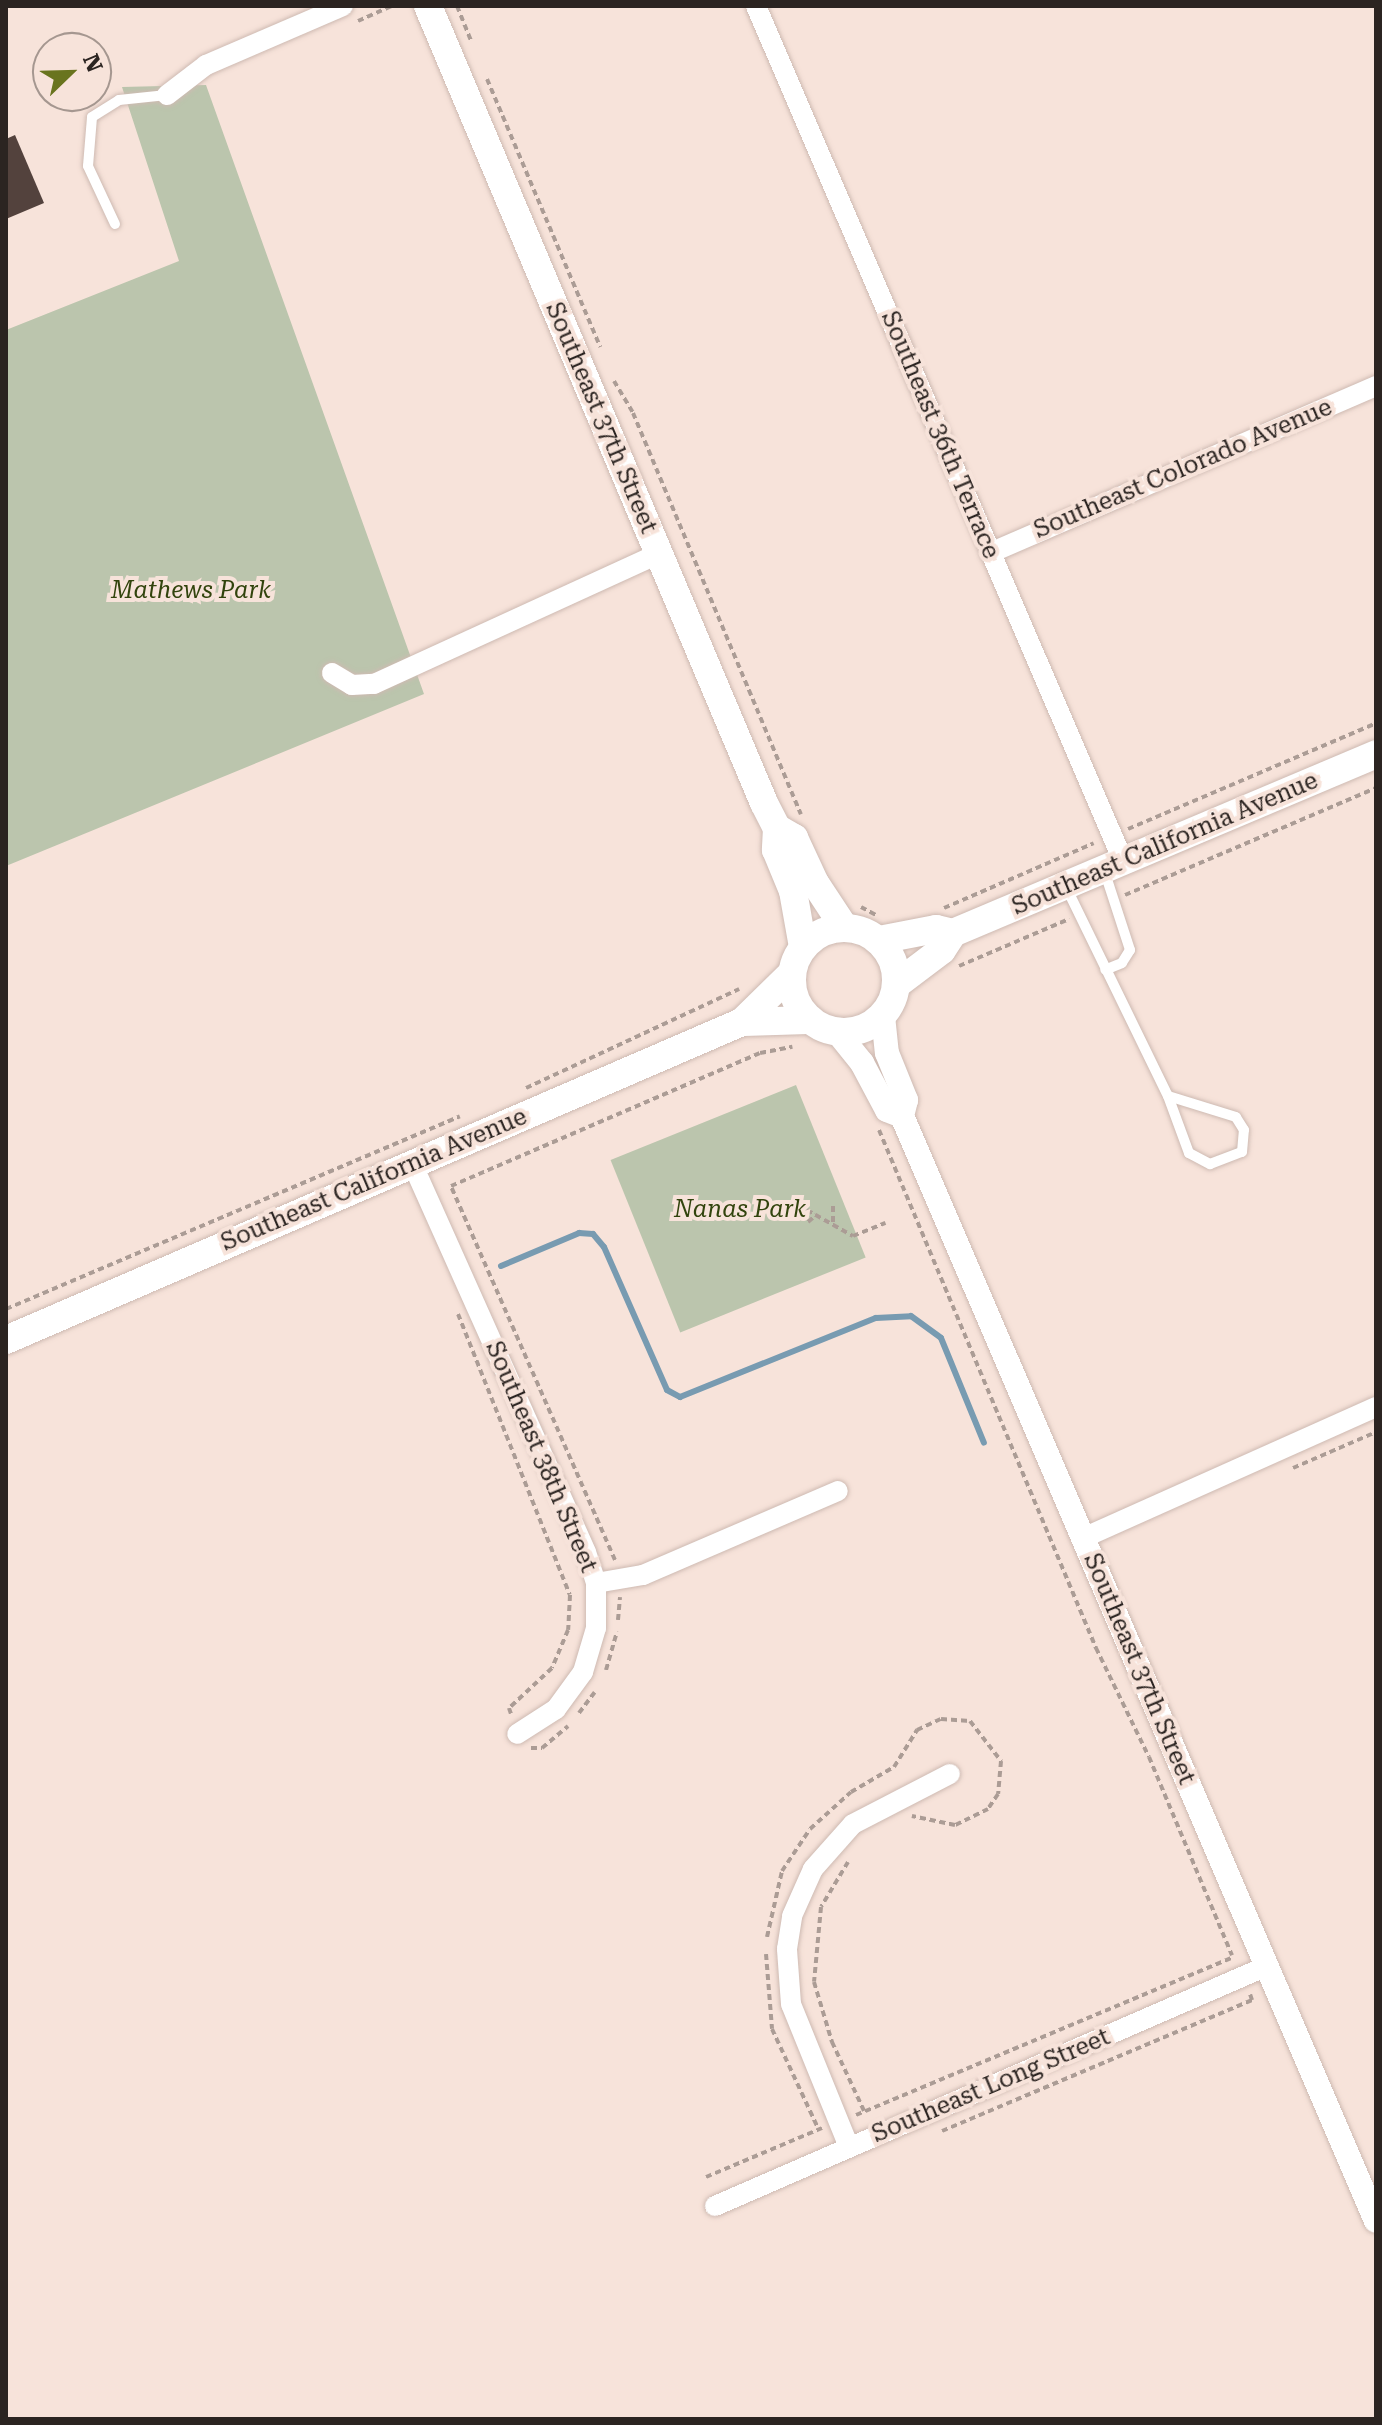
<!DOCTYPE html>
<html>
<head>
<meta charset="utf-8">
<style>
	body { margin:0 }
	#map { position:relative; width:1382px; height:2425px; overflow:hidden; background:#f7e3da; font-family:"Roboto Serif",serif }
	div>[style] { position:absolute }
	.green>* { inset:0; background:#bbc5ad; transform-origin:0 0 }
	.stream>* { height:6px; margin:-3px; padding:0 3px; transform-origin:3px; border-radius:3px; background:#789bb1 }
	.building>* { inset:0; background:#53423d }
	.path>* { height:4px; margin-top:-2px; transform-origin:0; background:repeating-linear-gradient(90deg,#ab9c95 0 6px,transparent 0 10px) }
	.roads { filter:drop-shadow(0 0 2px #cebab2) drop-shadow(0 0 2px #cebab2) }
	.service>* { height:10px; margin:-5px; padding:0 5px; transform-origin:5px; border-radius:5px; background:#fff }
	.minor>* { height:20px; margin:-10px; padding:0 10px; transform-origin:10px; border-radius:10px; background:#fff }
	.tertiary>* { height:24px; margin:-12px; padding:0 12px; transform-origin:12px; border-radius:12px; background:#fff }
	.secondary>* { height:28px; margin:-14px; padding:0 14px; transform-origin:14px; border-radius:14px; background:#fff }
	.secondary>.ring { margin:-14px; padding:0; box-sizing:content-box; background:none; border:28px solid #fff; border-radius:50% }
	span { translate:-50% -50%; white-space:nowrap; text-align:center; line-height:1.15; -webkit-text-stroke:8px #f7e3da; paint-order:stroke }
	.street-label { font-size:24px; color:#2b2421 }
	.park-label { font-size:24px; color:#32440d; font-style:italic }
	.frame { position:absolute; inset:0; border:8px solid #2b2421; pointer-events:none }
	.north { position:absolute; left:32px; top:32px; width:80px; height:80px; box-sizing:border-box; background:#f7e3da; border:2px solid #a59790; border-radius:50%; rotate:67deg; font-size:22px; font-weight:700; line-height:32px; text-align:center; color:#2b2421 }
	.north::after { content:''; display:block; margin:auto; width:28px; height:36px; background:#69741e; clip-path:polygon(50% 0,100% 100%,50% 72%,0 100%) }
</style>
</head>
<body>
<div id="map">
	<div class="green">
		<i style="clip-path:polygon(206px 85px,424px 694px,6px 866px,6px 330px,179px 261px,122px 87px)"></i>
		<i style="left:796px;top:1085px;width:186px;height:200px;rotate:68deg"></i>
	</div>
	<div class="stream">
		<i style="left:501px;top:1266px;width:85px;rotate:-22.9deg"></i>
		<i style="left:579px;top:1233px;width:14px;rotate:4deg"></i>
		<i style="left:593px;top:1234px;width:17px;rotate:50deg"></i>
		<i style="left:604px;top:1247px;width:156px;rotate:66.2deg"></i>
		<i style="left:667px;top:1390px;width:15px;rotate:28deg"></i>
		<i style="left:680px;top:1397px;width:211px;rotate:-22deg"></i>
		<i style="left:876px;top:1318px;width:35px;rotate:-3deg"></i>
		<i style="left:911px;top:1316px;width:37px;rotate:36deg"></i>
		<i style="left:941px;top:1338px;width:113px;rotate:67.7deg"></i>
	</div>
	<div class="building">
		<i style="clip-path:polygon(15px 135px,44px 203px,6px 219px,6px 139px)"></i>
	</div>
	<div class="path">
		<i style="left:457px;top:6px;width:38px;rotate:68deg"></i>
		<i style="left:358px;top:21px;width:37px;rotate:-24deg"></i>
		<i style="left:487px;top:79px;width:291px;rotate:67.1deg"></i>
		<i style="left:614px;top:381px;width:37px;rotate:59deg"></i>
		<i style="left:633px;top:413px;width:435px;rotate:67.3deg"></i>
		<i style="left:1128px;top:829px;width:270px;rotate:-23.1deg"></i>
		<i style="left:1125px;top:895px;width:273px;rotate:-23.1deg"></i>
		<i style="left:861px;top:907px;width:19px;rotate:28deg"></i>
		<i style="left:944px;top:908px;width:163px;rotate:-23.4deg"></i>
		<i style="left:959px;top:966px;width:120px;rotate:-23.1deg"></i>
		<i style="left:526px;top:1088px;width:235px;rotate:-24.9deg"></i>
		<i style="left:879px;top:1130px;width:562px;rotate:67.27deg"></i>
		<i style="left:1096px;top:1648px;width:121px;rotate:64.1deg"></i>
		<i style="left:1149px;top:1757px;width:215px;rotate:67.3deg"></i>
		<i style="left:833px;top:1206px;width:18px;rotate:90deg"></i>
		<i style="left:770px;top:1209px;width:28px;rotate:-8deg"></i>
		<i style="left:798px;top:1205px;width:63px;rotate:29.4deg"></i>
		<i style="left:853px;top:1236px;width:35px;rotate:-22deg"></i>
		<i style="left:808px;top:1222px;width:11px;rotate:-41deg"></i>
		<i style="left:6px;top:1309px;width:493px;rotate:-23deg"></i>
		<i style="left:458px;top:1314px;width:302px;rotate:68.3deg"></i>
		<i style="left:570px;top:1595px;width:35px;rotate:93deg"></i>
		<i style="left:568px;top:1630px;width:41px;rotate:112.8deg"></i>
		<i style="left:552px;top:1668px;width:59px;rotate:137.1deg"></i>
		<i style="left:509px;top:1708px;width:6px;rotate:72deg"></i>
		<i style="left:1293px;top:1468px;width:90px;rotate:-23.4deg"></i>
		<i style="left:615px;top:1560px;width:408px;rotate:-113.7deg"></i>
		<i style="left:451px;top:1186px;width:336px;rotate:-23.3deg"></i>
		<i style="left:760px;top:1053px;width:33px;rotate:-11deg"></i>
		<i style="left:618px;top:1620px;width:23px;rotate:-85deg"></i>
		<i style="left:606px;top:1670px;width:40px;rotate:-74deg"></i>
		<i style="left:579px;top:1713px;width:26px;rotate:-53deg"></i>
		<i style="left:531px;top:1748px;width:11px"></i>
		<i style="left:542px;top:1748px;width:34px;rotate:-40deg"></i>
		<i style="left:848px;top:1862px;width:52px;rotate:121deg"></i>
		<i style="left:821px;top:1907px;width:75px;rotate:95.3deg"></i>
		<i style="left:814px;top:1982px;width:63px;rotate:73.3deg"></i>
		<i style="left:832px;top:2042px;width:76px;rotate:65.1deg"></i>
		<i style="left:767px;top:1937px;width:68px;rotate:-77.2deg"></i>
		<i style="left:782px;top:1871px;width:50px;rotate:-56.3deg"></i>
		<i style="left:810px;top:1829px;width:55px;rotate:-42.1deg"></i>
		<i style="left:851px;top:1792px;width:50px;rotate:-30.2deg"></i>
		<i style="left:894px;top:1767px;width:44px;rotate:-58.1deg"></i>
		<i style="left:917px;top:1730px;width:26px;rotate:-25deg"></i>
		<i style="left:941px;top:1719px;width:29px;rotate:4deg"></i>
		<i style="left:970px;top:1721px;width:51px;rotate:52.2deg"></i>
		<i style="left:1001px;top:1761px;width:33px;rotate:95deg"></i>
		<i style="left:998px;top:1794px;width:18px;rotate:124deg"></i>
		<i style="left:988px;top:1809px;width:37px;rotate:154deg"></i>
		<i style="left:955px;top:1825px;width:44px;rotate:-168.2deg"></i>
		<i style="left:766px;top:1954px;width:75px;rotate:85.4deg"></i>
		<i style="left:772px;top:2029px;width:107px;rotate:65.1deg"></i>
		<i style="left:856px;top:2115px;width:409px;rotate:-22.7deg"></i>
		<i style="left:942px;top:2131px;width:337px;rotate:-22.9deg"></i>
		<i style="left:1252px;top:2000px;width:6px;rotate:-108deg"></i>
		<i style="left:706px;top:2177px;width:126px;rotate:-22.9deg"></i>
	</div>
	<div class="roads">
		<div class="service">
			<i style="left:115px;top:224px;width:64px;rotate:-115deg"></i>
			<i style="left:88px;top:166px;width:49px;rotate:-85.3deg"></i>
			<i style="left:92px;top:117px;width:32px;rotate:-32deg"></i>
			<i style="left:119px;top:100px;width:48px;rotate:-5.9deg"></i>
			<i style="left:1105px;top:873px;width:81px;rotate:72deg"></i>
			<i style="left:1130px;top:950px;width:15px;rotate:122deg"></i>
			<i style="left:1122px;top:963px;width:18px;rotate:158deg"></i>
			<i style="left:1067px;top:889px;width:230px;rotate:64deg"></i>
			<i style="left:1168px;top:1096px;width:61px;rotate:69.8deg"></i>
			<i style="left:1189px;top:1153px;width:24px;rotate:28deg"></i>
			<i style="left:1210px;top:1164px;width:34px;rotate:-21deg"></i>
			<i style="left:1242px;top:1152px;width:22px;rotate:-85deg"></i>
			<i style="left:1244px;top:1130px;width:15px;rotate:-122deg"></i>
			<i style="left:1236px;top:1117px;width:71px;rotate:-162.8deg"></i>
		</div>
		<div class="minor">
			<i style="left:756px;top:6px;width:933px;rotate:66.76deg"></i>
			<i style="left:167px;top:95px;width:49px;rotate:-37.6deg"></i>
			<i style="left:206px;top:65px;width:149px;rotate:-23.3deg"></i>
			<i style="left:990px;top:553px;width:421px;rotate:-23.4deg"></i>
			<i style="left:332px;top:673px;width:23px;rotate:31deg"></i>
			<i style="left:352px;top:685px;width:22px;rotate:-3deg"></i>
			<i style="left:374px;top:684px;width:312px;rotate:-24.6deg"></i>
			<i style="left:412px;top:1163px;width:426px;rotate:65.9deg"></i>
			<i style="left:586px;top:1552px;width:33px;rotate:72deg"></i>
			<i style="left:596px;top:1583px;width:45px;rotate:90deg"></i>
			<i style="left:596px;top:1628px;width:46px;rotate:106.5deg"></i>
			<i style="left:583px;top:1672px;width:46px;rotate:126.1deg"></i>
			<i style="left:556px;top:1709px;width:46px;rotate:147.3deg"></i>
			<i style="left:1083px;top:1538px;width:321px;rotate:-24.1deg"></i>
			<i style="left:596px;top:1583px;width:48px;rotate:-9.7deg"></i>
			<i style="left:643px;top:1575px;width:212px;rotate:-23.3deg"></i>
			<i style="left:849px;top:2147px;width:154px;rotate:-112.1deg"></i>
			<i style="left:791px;top:2004px;width:55px;rotate:-94.2deg"></i>
			<i style="left:787px;top:1949px;width:33px;rotate:-81deg"></i>
			<i style="left:792px;top:1916px;width:51px;rotate:-65.9deg"></i>
			<i style="left:813px;top:1869px;width:60px;rotate:-48.4deg"></i>
			<i style="left:853px;top:1824px;width:109px;rotate:-27.3deg"></i>
			<i style="left:715px;top:2206px;width:602px;rotate:-23.5deg"></i>
		</div>
		<div class="tertiary">
			<i style="left:883px;top:1016px;width:37px;rotate:84deg"></i>
			<i style="left:887px;top:1053px;width:51px;rotate:68deg"></i>
			<i style="left:906px;top:1100px;width:16px;rotate:104deg"></i>
			<i style="left:902px;top:1116px;width:1202px;rotate:66.78deg"></i>
			<i style="left:837px;top:1032px;width:40px;rotate:51deg"></i>
			<i style="left:862px;top:1063px;width:53px;rotate:62deg"></i>
			<i style="left:887px;top:1110px;width:16px;rotate:22deg"></i>
		</div>
		<div class="secondary">
			<i style="left:428px;top:6px;width:865px;rotate:67.14deg"></i>
			<i style="left:764px;top:803px;width:28px;rotate:63deg"></i>
			<i style="left:777px;top:828px;width:20px;rotate:30deg"></i>
			<i style="left:794px;top:838px;width:50px;rotate:65deg"></i>
			<i style="left:815px;top:883px;width:53px;rotate:56.6deg"></i>
			<i style="left:777px;top:828px;width:22px;rotate:93deg"></i>
			<i style="left:776px;top:850px;width:44px;rotate:67.5deg"></i>
			<i style="left:793px;top:891px;width:57px;rotate:79.9deg"></i>
			<i class="ring" style="left:792px;top:928px;width:76px;height:76px"></i>
			<i style="left:879px;top:940px;width:58px;rotate:-10.9deg"></i>
			<i style="left:936px;top:929px;width:17px;rotate:13deg"></i>
			<i style="left:953px;top:933px;width:459px;rotate:-22.9deg"></i>
			<i style="left:897px;top:984px;width:56px;rotate:-37.1deg"></i>
			<i style="left:942px;top:950px;width:20px;rotate:-57deg"></i>
			<i style="left:742px;top:1022px;width:70px;rotate:-44.4deg"></i>
			<i style="left:6px;top:1340px;width:802px;rotate:-23.37deg"></i>
			<i style="left:742px;top:1022px;width:68px;rotate:-1.7deg"></i>
		</div>
	</div>
	<div class="street-label">
		<span style="left:601px;top:418px;rotate:67deg">Southeast 37th Street</span>
		<span style="left:940px;top:435px;rotate:67deg">Southeast 36th Terrace</span>
		<span style="left:1183px;top:469px;rotate:-23deg">Southeast Colorado Avenue</span>
		<span style="left:1165px;top:844px;rotate:-23deg">Southeast California Avenue</span>
		<span style="left:374px;top:1180px;rotate:-23deg">Southeast California Avenue</span>
		<span style="left:541px;top:1457px;rotate:67deg">Southeast 38th Street</span>
		<span style="left:1139px;top:1669px;rotate:67deg">Southeast 37th Street</span>
		<span style="left:991px;top:2086px;rotate:-23deg">Southeast Long Street</span>
	</div>
	<div class="park-label">
		<span style="left:191px;top:591px">Mathews Park</span>
		<span style="left:740px;top:1210px">Nanas Park</span>
	</div>
	<div class="frame"></div>
	<div class="north">N</div>
</div>
</body>
</html>
